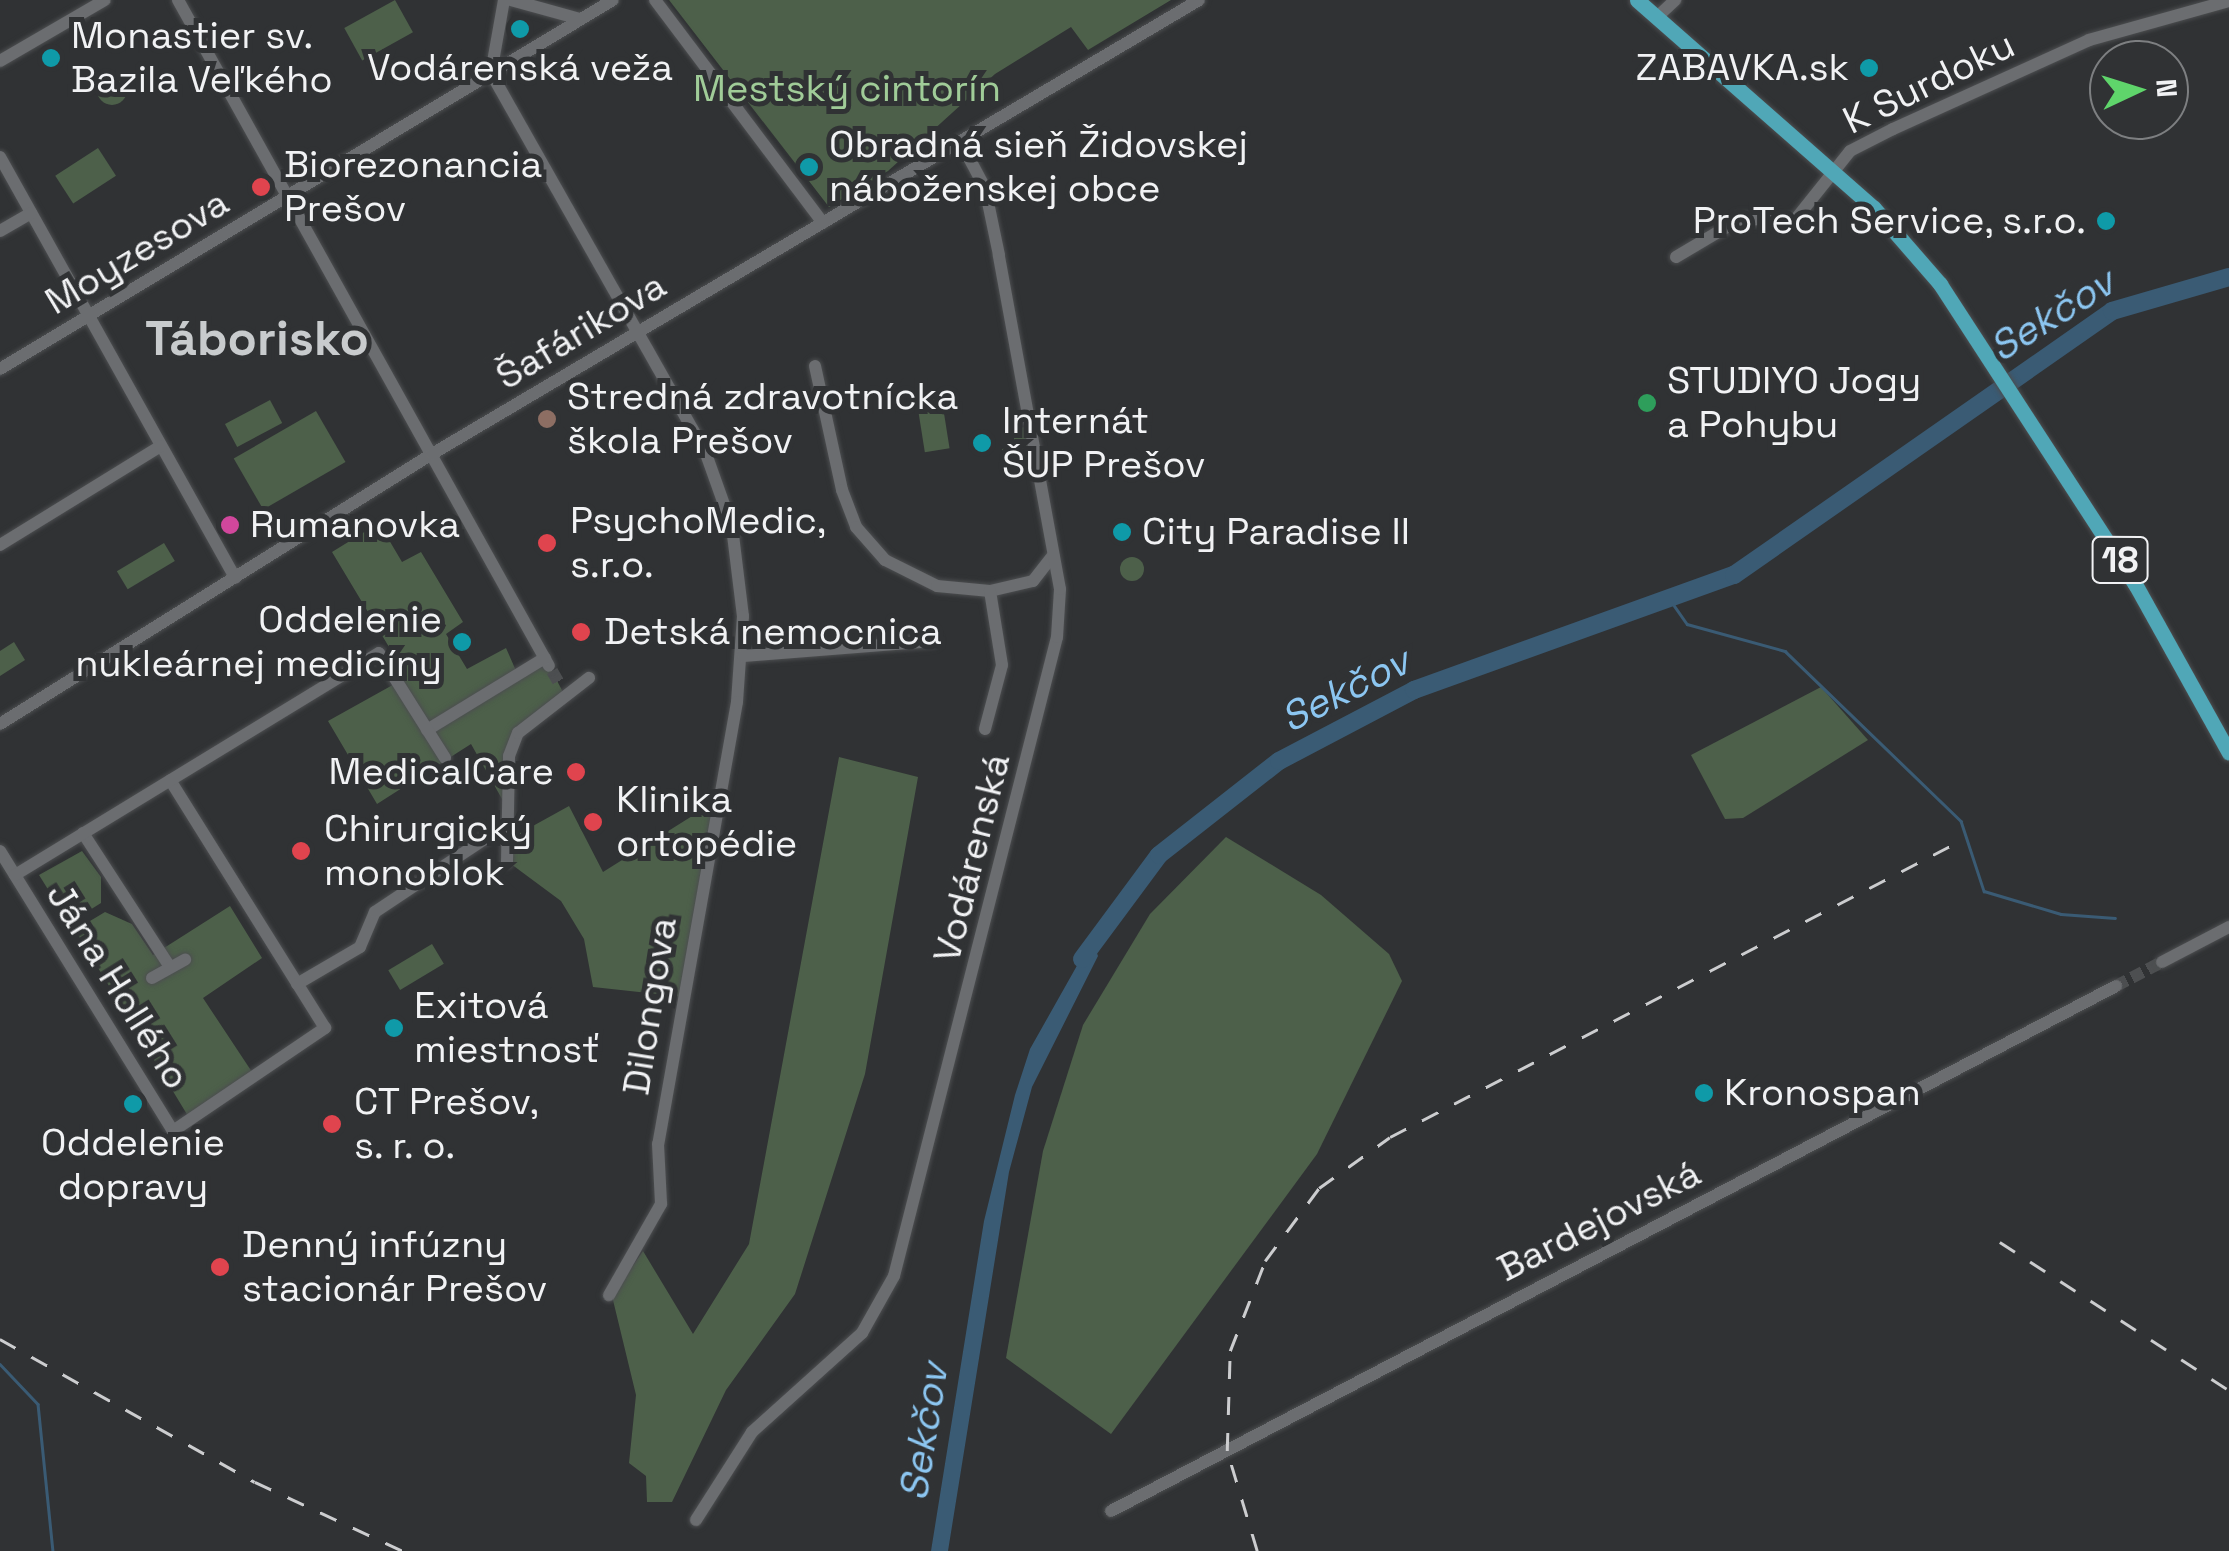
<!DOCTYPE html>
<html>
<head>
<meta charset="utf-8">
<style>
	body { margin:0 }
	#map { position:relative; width:2229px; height:1551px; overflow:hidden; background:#303234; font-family:"Space Grotesk",sans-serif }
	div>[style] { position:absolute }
	.green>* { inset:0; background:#4d604a; transform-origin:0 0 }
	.round { border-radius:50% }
	.water>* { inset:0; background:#3a5b74 }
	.stream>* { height:2.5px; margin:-1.25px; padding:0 1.25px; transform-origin:1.25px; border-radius:1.25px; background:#3a5b74 }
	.river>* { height:18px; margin:-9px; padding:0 9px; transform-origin:9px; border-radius:9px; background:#3a5b74 }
	.minor-tunnel>* { height:12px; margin-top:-6px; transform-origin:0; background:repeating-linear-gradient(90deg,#4d4f51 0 12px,transparent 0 18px) }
	.roads { filter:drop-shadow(0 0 2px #4c4e50) drop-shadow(0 0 2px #4c4e50) }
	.minor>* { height:12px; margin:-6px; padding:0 6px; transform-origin:6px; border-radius:6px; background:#6b6d70 }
	.major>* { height:15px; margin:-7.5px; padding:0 7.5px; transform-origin:7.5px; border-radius:7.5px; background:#50a7b7 }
	.rail>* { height:2.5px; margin-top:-1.25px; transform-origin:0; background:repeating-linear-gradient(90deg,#cccdcf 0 18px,transparent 0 36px) }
	.dots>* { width:28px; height:28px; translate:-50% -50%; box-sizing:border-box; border:5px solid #303234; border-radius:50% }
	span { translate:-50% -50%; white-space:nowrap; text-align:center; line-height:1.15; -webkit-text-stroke:10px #303234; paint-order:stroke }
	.shield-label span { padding:2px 8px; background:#303234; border:2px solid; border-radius:8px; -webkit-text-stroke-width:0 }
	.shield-label { font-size:35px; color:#f1f2f4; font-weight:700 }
	.poi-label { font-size:38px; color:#f1f2f4 }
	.left { translate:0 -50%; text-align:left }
	.right { translate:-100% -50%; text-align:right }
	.street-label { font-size:38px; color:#f1f2f4 }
	.park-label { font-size:38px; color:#a0cc98 }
	.water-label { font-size:40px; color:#8cc6f1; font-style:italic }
	.district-label { font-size:48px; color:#c8cbcd; font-weight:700 }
	.north { position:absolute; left:2089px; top:40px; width:100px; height:100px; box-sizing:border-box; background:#303234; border:2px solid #7d7f81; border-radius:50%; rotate:86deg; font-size:28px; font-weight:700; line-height:40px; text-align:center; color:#f1f2f4 }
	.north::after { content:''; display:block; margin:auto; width:35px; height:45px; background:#5fd56b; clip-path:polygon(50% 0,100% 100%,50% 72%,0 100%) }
</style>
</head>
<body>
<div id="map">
	<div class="green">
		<i style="left:395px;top:0;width:37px;height:58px;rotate:61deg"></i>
		<i style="clip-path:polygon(669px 0,1171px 0,1088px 50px,1071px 27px,995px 74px,888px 171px,829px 207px)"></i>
		<i class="round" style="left:97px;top:75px;width:30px;height:30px"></i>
		<i style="left:98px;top:148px;width:33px;height:51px;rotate:57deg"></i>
		<i style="left:940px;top:388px;width:61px;height:25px;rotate:81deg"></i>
		<i style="left:270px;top:400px;width:26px;height:51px;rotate:62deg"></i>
		<i style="left:316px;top:411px;width:59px;height:95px;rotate:60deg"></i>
		<i style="clip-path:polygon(1025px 427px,1028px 454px,1003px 457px,1002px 449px,1015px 447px,1013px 429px)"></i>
		<i style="clip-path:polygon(379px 523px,402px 562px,421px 552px,463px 622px,446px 634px,467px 669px,506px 648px,517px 673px,545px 658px,564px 694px,517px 732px,506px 806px,471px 744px,377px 804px,328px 721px,407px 677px,332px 552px)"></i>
		<i style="left:164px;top:543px;width:21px;height:55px;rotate:59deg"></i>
		<i class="round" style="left:1120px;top:557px;width:24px;height:24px"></i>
		<i style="clip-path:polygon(14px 642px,25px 660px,0 676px,0 651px)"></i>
		<i style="clip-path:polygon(1821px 687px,1868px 740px,1743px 818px,1725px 819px,1691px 755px)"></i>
		<i style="clip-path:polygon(839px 757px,918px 777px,865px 1074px,795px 1294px,726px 1390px,672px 1502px,647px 1502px,646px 1476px,629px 1463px,636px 1395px,612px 1296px,643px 1251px,693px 1334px,749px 1244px)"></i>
		<i style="clip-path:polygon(724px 796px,685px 997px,593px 987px,584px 939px,561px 901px,507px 861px,504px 842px,569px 806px,603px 872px)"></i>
		<i style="clip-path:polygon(1226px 837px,1321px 895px,1389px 954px,1402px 981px,1317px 1154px,1111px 1434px,1006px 1358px,1043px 1151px,1083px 1025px,1150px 914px)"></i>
		<i style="clip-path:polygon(82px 851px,101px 877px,101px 903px,69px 923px,39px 875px)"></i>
		<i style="clip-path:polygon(230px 906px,262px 958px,203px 998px,254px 1075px,188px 1116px,75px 930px,105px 912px,132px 924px,153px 955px)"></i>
		<i style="left:432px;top:944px;width:23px;height:51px;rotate:59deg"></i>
	</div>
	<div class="water">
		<i style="clip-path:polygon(1092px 939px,1098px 956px,1032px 1087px,1009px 1172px,948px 1551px,931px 1551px,984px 1221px,1015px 1095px,1030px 1049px)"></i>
	</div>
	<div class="stream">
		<i style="left:1671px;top:601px;width:28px;rotate:55deg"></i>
		<i style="left:1687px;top:624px;width:102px;rotate:15.4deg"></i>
		<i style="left:1785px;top:651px;width:245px;rotate:44deg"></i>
		<i style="left:1961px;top:821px;width:74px;rotate:71.8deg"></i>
		<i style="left:1984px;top:891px;width:80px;rotate:16.6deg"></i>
		<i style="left:2061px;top:914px;width:54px;rotate:4.2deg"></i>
		<i style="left:0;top:1364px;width:55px;rotate:46.5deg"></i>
		<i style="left:38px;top:1404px;width:148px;rotate:84.2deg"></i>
	</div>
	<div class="river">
		<i style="left:1082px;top:959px;width:129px;rotate:-53.5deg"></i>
		<i style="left:1159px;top:855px;width:152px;rotate:-38.1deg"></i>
		<i style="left:1279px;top:761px;width:153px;rotate:-27.7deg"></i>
		<i style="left:1414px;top:690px;width:340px;rotate:-19.8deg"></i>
		<i style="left:1734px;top:575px;width:461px;rotate:-34.9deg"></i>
		<i style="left:2112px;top:311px;width:122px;rotate:-16.2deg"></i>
	</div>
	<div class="minor-tunnel">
		<i style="left:552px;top:671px;width:16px;rotate:60deg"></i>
		<i style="left:2116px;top:986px;width:52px;rotate:-27.6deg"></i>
	</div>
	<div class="roads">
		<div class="minor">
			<i style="left:178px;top:0;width:762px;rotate:60.88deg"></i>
			<i style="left:504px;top:0;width:74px;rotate:100.1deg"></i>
			<i style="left:491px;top:73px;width:434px;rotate:60.5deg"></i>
			<i style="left:705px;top:451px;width:81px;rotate:70.4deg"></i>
			<i style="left:732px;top:527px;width:90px;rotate:83deg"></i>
			<i style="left:743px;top:616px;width:86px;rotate:94deg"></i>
			<i style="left:737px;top:702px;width:449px;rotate:100.1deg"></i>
			<i style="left:658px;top:1144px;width:60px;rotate:87.1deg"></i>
			<i style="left:661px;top:1204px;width:105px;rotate:119.7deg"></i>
			<i style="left:511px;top:0;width:72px;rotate:15.4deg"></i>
			<i style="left:655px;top:0;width:279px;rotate:53deg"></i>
			<i style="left:1657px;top:17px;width:25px;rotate:-43deg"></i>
			<i style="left:0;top:61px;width:121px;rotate:-30.2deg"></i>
			<i style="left:0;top:157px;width:482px;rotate:60.8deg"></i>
			<i style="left:0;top:231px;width:36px;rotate:-30deg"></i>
			<i style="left:1676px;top:257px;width:74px;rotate:-30.7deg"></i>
			<i style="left:1740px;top:219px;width:55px;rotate:1deg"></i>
			<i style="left:1795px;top:220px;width:88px;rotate:-51.4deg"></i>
			<i style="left:1850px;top:151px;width:48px;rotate:-27.1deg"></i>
			<i style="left:1893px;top:129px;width:215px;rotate:-24.4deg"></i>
			<i style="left:2089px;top:40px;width:145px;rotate:-15.6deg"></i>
			<i style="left:815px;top:366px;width:127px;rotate:77.7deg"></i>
			<i style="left:842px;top:490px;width:40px;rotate:69deg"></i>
			<i style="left:856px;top:527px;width:44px;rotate:48.7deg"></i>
			<i style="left:885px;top:560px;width:58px;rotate:26.6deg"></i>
			<i style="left:937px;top:586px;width:53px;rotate:5.4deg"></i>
			<i style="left:990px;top:591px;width:44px;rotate:-13.1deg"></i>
			<i style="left:1033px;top:581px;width:33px;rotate:-52deg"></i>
			<i style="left:0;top:369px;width:715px;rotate:-31.05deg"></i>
			<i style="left:0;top:545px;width:189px;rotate:-31.6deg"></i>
			<i style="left:743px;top:656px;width:191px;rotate:-4.5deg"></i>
			<i style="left:0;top:724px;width:509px;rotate:-32.01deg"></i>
			<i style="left:432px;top:454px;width:891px;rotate:-30.62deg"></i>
			<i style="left:985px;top:729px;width:66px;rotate:-75.1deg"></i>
			<i style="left:1002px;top:665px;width:75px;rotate:-99.2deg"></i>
			<i style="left:427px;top:730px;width:138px;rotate:-31.4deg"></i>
			<i style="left:83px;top:833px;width:160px;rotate:57deg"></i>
			<i style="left:0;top:851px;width:329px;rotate:58.3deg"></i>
			<i style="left:173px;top:1131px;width:184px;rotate:-34.1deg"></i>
			<i style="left:325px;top:1028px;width:292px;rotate:-122deg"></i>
			<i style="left:507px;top:862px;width:106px;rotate:-88.9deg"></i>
			<i style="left:509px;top:756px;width:25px;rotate:-69deg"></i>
			<i style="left:518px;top:733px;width:90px;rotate:-37.8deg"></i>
			<i style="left:15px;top:875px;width:426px;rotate:-31.4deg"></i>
			<i style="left:379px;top:653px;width:124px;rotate:57.8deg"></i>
			<i style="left:2162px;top:962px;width:76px;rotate:-27.6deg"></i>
			<i style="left:152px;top:978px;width:38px;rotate:-29deg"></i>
			<i style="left:297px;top:984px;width:73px;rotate:-30.4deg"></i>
			<i style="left:360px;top:947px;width:38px;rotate:-67deg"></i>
			<i style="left:375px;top:912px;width:155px;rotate:-33.7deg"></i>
			<i style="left:1111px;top:1511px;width:1134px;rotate:-27.58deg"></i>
			<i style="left:696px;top:1520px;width:104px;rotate:-57.5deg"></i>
			<i style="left:752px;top:1432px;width:148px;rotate:-42deg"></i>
			<i style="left:862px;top:1333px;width:65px;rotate:-60.7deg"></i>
			<i style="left:894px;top:1276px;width:659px;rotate:-75.69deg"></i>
			<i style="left:1057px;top:637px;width:48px;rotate:-86.4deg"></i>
			<i style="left:1060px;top:589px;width:340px;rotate:-100.4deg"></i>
			<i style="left:999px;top:255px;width:68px;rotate:-101.8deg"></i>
			<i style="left:985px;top:188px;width:53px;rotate:-118deg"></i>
		</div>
		<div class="major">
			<i style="left:1637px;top:0;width:315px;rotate:41.3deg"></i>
			<i style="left:1874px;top:208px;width:101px;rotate:49deg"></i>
			<i style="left:1940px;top:284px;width:358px;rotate:57deg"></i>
			<i style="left:2135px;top:584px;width:193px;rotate:60.9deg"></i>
		</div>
	</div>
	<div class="rail">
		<i style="left:2000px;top:1242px;width:273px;rotate:32.9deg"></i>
		<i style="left:0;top:1339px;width:292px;rotate:29.3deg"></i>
		<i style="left:255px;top:1482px;width:163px;rotate:25deg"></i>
		<i style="left:1257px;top:1551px;width:104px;rotate:-106.7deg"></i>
		<i style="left:1227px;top:1451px;width:100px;rotate:-88.3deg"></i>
		<i style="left:1230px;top:1351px;width:97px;rotate:-68.7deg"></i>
		<i style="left:1265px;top:1261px;width:91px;rotate:-53.5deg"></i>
		<i style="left:1319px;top:1188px;width:87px;rotate:-35.7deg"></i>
		<i style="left:1390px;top:1137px;width:636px;rotate:-27.45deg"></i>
	</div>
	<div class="dots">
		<i style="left:520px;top:29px;background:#0f9aa8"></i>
		<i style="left:51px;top:58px;background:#0f9aa8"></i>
		<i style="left:1869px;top:68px;background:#0f9aa8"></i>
		<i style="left:809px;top:167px;background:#0f9aa8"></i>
		<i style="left:261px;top:187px;background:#e0444e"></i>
		<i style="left:2106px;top:221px;background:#0f9aa8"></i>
		<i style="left:1647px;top:403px;background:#2e9e5b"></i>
		<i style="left:547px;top:419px;background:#8d6e63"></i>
		<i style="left:982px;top:443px;background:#0f9aa8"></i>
		<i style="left:230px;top:525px;background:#d1479c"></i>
		<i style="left:1122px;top:532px;background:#0f9aa8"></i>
		<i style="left:547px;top:543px;background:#e0444e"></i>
		<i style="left:581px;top:632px;background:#e0444e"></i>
		<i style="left:462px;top:642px;background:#0f9aa8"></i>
		<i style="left:576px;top:772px;background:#e0444e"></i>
		<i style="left:593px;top:822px;background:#e0444e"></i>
		<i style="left:301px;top:851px;background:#e0444e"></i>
		<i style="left:394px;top:1028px;background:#0f9aa8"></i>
		<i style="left:1704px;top:1093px;background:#0f9aa8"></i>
		<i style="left:133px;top:1104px;background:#0f9aa8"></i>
		<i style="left:332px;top:1124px;background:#e0444e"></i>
		<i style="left:220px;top:1267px;background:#e0444e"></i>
	</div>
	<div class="shield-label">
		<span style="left:2120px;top:560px">18</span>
	</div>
	<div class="poi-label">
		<span class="left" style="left:71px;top:58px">Monastier sv.<br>Bazila Veľkého</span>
		<span style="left:520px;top:68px">Vodárenská veža</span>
		<span class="right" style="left:1849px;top:68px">ZABAVKA.sk</span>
		<span class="left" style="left:829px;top:167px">Obradná sieň Židovskej<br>náboženskej obce</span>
		<span class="left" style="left:284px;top:187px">Biorezonancia<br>Prešov</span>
		<span class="right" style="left:2086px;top:221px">ProTech Service, s.r.o.</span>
		<span class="left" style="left:1667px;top:403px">STUDIYO Jogy<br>a Pohybu</span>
		<span class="left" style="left:567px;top:419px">Stredná zdravotnícka<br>škola Prešov</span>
		<span class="left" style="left:1002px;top:443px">Internát<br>ŠUP Prešov</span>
		<span class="left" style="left:570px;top:543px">PsychoMedic,<br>s.r.o.</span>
		<span class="left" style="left:250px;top:525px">Rumanovka</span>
		<span class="left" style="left:1142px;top:532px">City Paradise II</span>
		<span class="right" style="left:442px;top:642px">Oddelenie<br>nukleárnej medicíny</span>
		<span class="left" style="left:604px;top:632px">Detská nemocnica</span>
		<span class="right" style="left:554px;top:772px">MedicalCare</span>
		<span class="left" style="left:616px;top:822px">Klinika<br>ortopédie</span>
		<span class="left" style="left:324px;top:851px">Chirurgický<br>monoblok</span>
		<span class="left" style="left:414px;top:1028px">Exitová<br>miestnosť</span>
		<span class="left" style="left:1724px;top:1093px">Kronospan</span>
		<span class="left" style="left:354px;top:1124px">CT Prešov,<br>s. r. o.</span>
		<span style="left:133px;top:1165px">Oddelenie<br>dopravy</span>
		<span class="left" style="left:242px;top:1267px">Denný infúzny<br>stacionár Prešov</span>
	</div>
	<div class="street-label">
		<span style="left:1929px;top:83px;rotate:-26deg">K Surdoku</span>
		<span style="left:137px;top:252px;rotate:-31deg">Moyzesova</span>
		<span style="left:581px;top:331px;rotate:-31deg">Šafárikova</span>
		<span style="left:972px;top:858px;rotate:-76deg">Vodárenská</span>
		<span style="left:118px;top:986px;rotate:58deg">Jána Hollého</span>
		<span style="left:650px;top:1006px;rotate:-81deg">Dilongova</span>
		<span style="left:1599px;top:1221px;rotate:-27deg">Bardejovská</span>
	</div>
	<div class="park-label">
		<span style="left:847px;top:89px">Mestský cintorín</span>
	</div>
	<div class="water-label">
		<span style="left:2052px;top:315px;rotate:-32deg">Sekčov</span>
		<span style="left:1345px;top:690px;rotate:-27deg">Sekčov</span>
		<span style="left:924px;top:1432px;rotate:-81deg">Sekčov</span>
	</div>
	<div class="district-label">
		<span style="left:257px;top:339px">Táborisko</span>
	</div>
	<div class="north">N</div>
</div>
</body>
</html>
